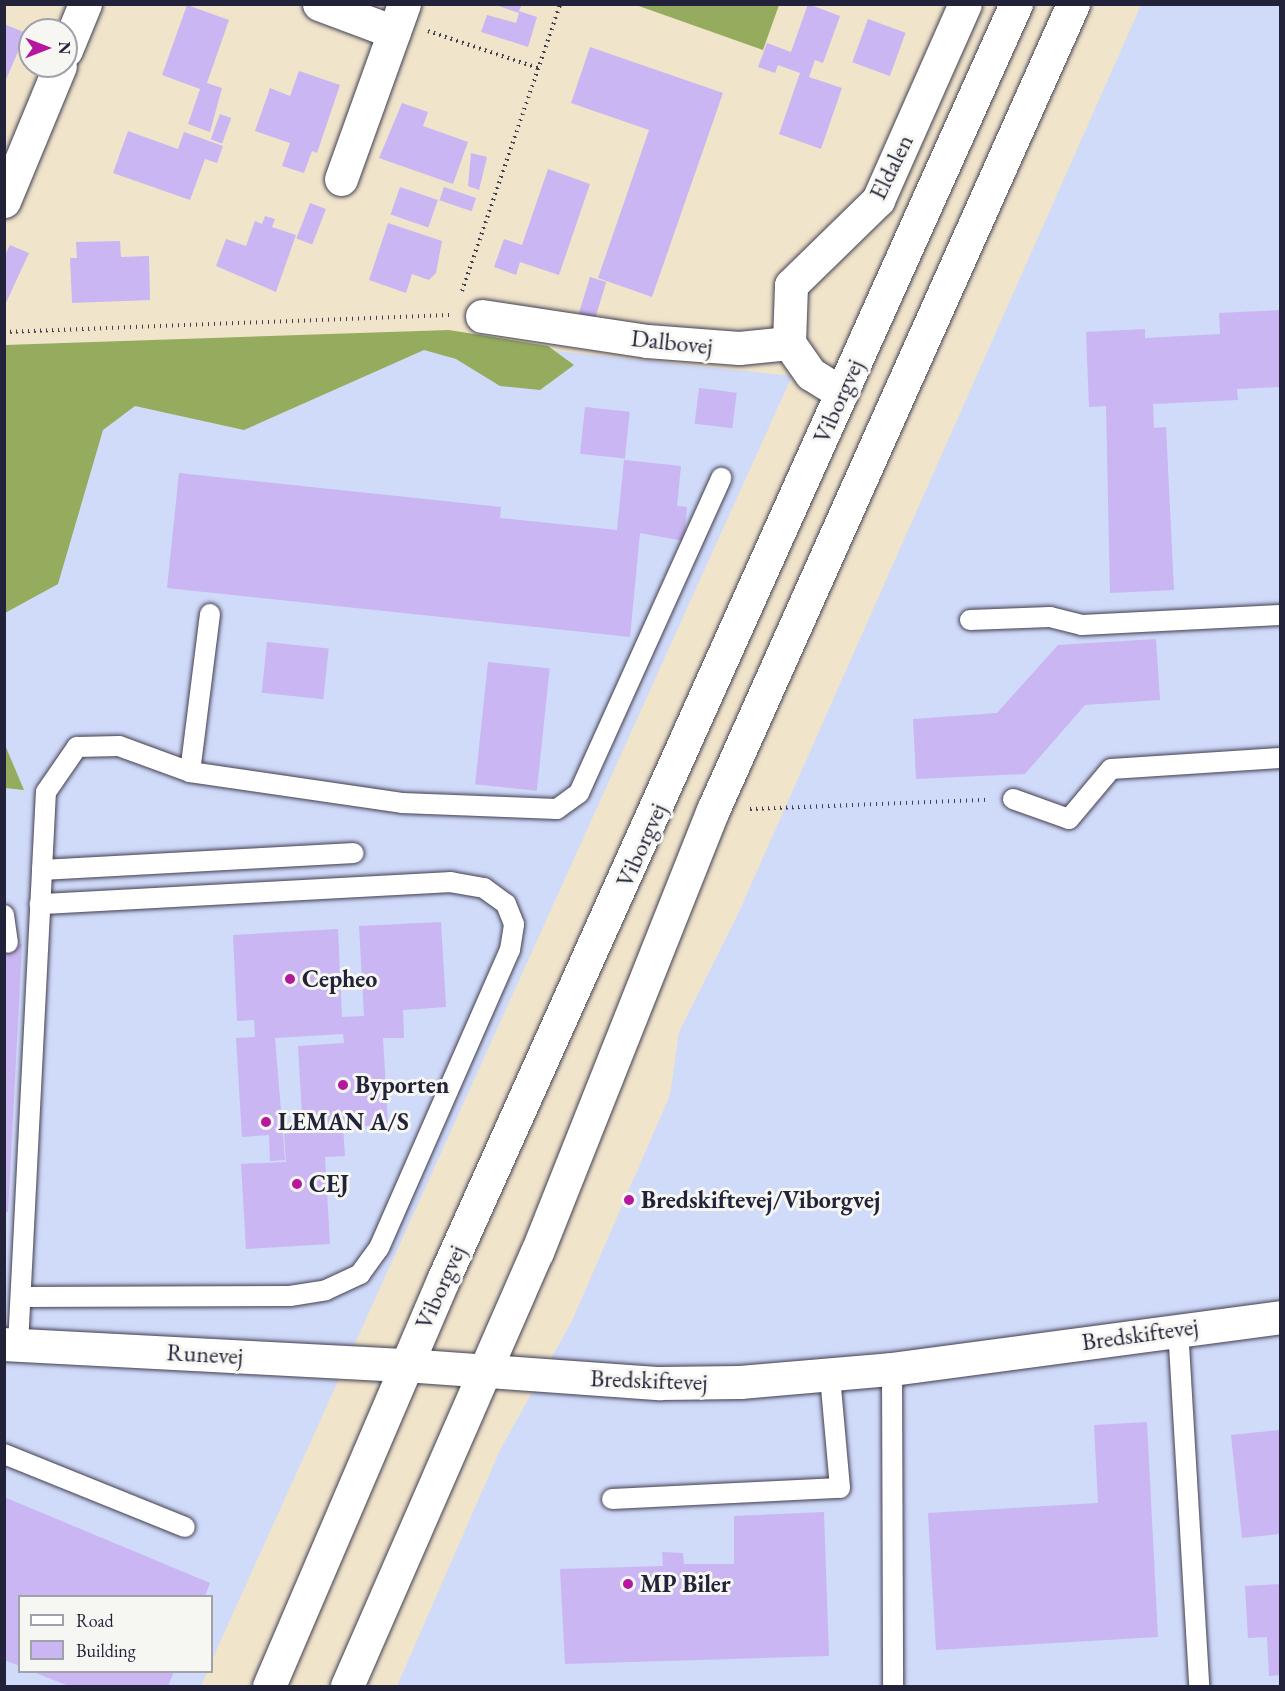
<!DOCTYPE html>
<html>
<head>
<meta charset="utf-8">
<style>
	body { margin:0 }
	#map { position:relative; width:1285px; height:1691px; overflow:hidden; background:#f0e4cb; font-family:"EB Garamond",serif }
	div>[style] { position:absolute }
	.built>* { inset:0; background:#d0daf9 }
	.forest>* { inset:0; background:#95ac5e }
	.building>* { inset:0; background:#cab6f2; transform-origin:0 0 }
	.path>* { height:4px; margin-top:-2px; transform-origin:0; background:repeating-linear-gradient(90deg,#413f51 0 1.5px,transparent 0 6px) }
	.roads { filter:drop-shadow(0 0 2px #413f51) drop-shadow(0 0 2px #413f51) }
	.lane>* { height:20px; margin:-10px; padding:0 10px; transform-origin:10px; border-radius:10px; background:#fff }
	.street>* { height:33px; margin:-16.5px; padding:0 16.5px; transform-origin:16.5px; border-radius:16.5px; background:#fff }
	.secondary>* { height:33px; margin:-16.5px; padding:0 16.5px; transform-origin:16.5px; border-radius:16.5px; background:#fff }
	.primary>* { height:33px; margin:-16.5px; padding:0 16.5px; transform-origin:16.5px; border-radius:16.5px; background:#fff }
	.dots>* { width:16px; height:16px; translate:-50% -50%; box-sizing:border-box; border:3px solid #f6f6f2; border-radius:50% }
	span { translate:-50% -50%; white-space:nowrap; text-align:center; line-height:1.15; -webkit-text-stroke:6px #f6f6f2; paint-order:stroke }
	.street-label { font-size:24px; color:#22223b }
	.poi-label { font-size:24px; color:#22223b; font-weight:700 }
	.left { translate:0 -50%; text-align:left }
	.frame { position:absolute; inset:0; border:6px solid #22223b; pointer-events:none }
	.legend { position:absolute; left:18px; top:1595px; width:195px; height:78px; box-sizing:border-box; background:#f6f6f2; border:2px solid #a1a1a9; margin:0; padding:8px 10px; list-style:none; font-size:18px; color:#22223b }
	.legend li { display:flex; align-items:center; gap:12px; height:30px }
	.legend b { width:30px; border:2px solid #a1a1a9 }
	.north { position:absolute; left:18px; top:18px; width:60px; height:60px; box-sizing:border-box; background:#f6f6f2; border:2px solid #a1a1a9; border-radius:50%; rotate:90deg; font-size:16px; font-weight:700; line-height:24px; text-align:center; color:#22223b }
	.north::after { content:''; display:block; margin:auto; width:21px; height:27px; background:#b5179e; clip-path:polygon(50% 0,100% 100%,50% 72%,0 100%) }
</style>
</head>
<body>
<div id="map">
	<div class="built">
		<i style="clip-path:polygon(1141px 5px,1280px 5px,1280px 1686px,397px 1686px,501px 1448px,572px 1321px,670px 1095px,679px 1032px,738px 914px)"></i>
		<i style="clip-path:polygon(460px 341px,792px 376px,212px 1660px,212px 1596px,20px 1596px,20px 1672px,207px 1672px,201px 1686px,5px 1686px,4px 362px)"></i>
	</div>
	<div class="forest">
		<i style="clip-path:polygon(636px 5px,779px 5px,763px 50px)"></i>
		<i style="clip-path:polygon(449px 330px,548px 346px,574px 365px,540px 390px,500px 386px,456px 359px,424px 350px,244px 430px,135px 406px,103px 430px,58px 584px,5px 613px,5px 345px)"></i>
		<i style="clip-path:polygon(4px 745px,5px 745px,24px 790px,5px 788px)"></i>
	</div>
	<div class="building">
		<i style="clip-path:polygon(493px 4px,522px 4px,519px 11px,537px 17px,528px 47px,481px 32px,487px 15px,516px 23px,519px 13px)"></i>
		<i style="clip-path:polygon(808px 4px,840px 16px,823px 63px,815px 60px,809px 77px,842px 88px,821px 149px,779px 134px,800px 73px,778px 65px,775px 73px,758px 67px,767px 43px,791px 52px)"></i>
		<i style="clip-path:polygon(187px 5px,229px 20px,207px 83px,222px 88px,210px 132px,188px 124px,200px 89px,162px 75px)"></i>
		<i style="left:868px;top:19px;width:40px;height:46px;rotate:20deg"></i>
		<i style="clip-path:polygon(4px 24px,26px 33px,4px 84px)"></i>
		<i style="clip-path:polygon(590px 47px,723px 93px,652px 297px,598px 278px,649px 130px,571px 103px)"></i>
		<i style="clip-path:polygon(299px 71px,340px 85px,317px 153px,312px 151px,304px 173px,282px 166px,290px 143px,255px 131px,270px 88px,290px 96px)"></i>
		<i style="clip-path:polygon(402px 103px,428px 112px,423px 126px,468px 142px,453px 184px,379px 158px)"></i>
		<i style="left:220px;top:114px;width:12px;height:27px;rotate:20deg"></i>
		<i style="clip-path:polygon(128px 131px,178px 149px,184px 132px,223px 146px,217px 163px,205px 159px,190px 200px,113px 173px)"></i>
		<i style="clip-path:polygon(471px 153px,487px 157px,479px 190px,468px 186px)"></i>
		<i style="clip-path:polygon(548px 169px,590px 184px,559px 275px,520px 262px,516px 275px,494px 267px,504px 239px,522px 245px)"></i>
		<i style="left:400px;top:187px;width:40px;height:29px;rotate:19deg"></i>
		<i style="left:444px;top:187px;width:34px;height:14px;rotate:19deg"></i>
		<i style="left:310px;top:203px;width:17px;height:38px;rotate:21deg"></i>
		<i style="clip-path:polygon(265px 216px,275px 219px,272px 227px,296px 235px,276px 292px,216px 266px,226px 239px,246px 246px,255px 221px,262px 224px)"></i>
		<i style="clip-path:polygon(388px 223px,442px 241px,436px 273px,429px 280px,412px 274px,406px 293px,369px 280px)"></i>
		<i style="clip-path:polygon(120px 241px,121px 257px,149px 256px,150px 300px,72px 303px,70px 258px,77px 258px,76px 242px)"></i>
		<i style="clip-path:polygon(10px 245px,29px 253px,4px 307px,4px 257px)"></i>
		<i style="left:590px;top:277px;width:17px;height:38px;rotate:17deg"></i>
		<i style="clip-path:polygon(1280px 310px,1280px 387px,1237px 389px,1238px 400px,1153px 404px,1154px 428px,1166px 427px,1174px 590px,1110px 593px,1106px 406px,1089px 407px,1086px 332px,1145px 329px,1145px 338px,1220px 334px,1219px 313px)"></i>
		<i style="left:699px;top:388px;width:38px;height:36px;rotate:7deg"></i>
		<i style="left:585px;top:407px;width:45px;height:47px;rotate:6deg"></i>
		<i style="clip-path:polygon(624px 460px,681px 466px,677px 506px,687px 507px,684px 541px,640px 533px,630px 637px,167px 588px,179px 473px,501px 507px,500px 518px,617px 530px)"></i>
		<i style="clip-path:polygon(1156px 639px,1160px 700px,1085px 705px,1025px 774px,916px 779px,913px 719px,997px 713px,1058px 645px)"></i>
		<i style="left:267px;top:642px;width:62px;height:51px;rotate:6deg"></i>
		<i style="left:488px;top:662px;width:62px;height:123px;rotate:6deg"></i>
		<i style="clip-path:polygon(441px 922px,446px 1007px,403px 1010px,404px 1038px,383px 1038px,388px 1125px,343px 1127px,345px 1156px,325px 1157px,330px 1244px,246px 1249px,241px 1164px,286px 1162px,284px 1134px,303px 1132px,298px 1046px,344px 1043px,343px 1034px,275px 1038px,285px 1160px,270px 1161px,269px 1135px,242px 1137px,236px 1038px,255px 1037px,254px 1020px,237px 1021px,233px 935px,338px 929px,342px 1017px,364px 1016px,359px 926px)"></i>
		<i style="clip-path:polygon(4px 944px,22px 944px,8px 1212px,4px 1212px)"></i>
		<i style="clip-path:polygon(1147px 1422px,1158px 1637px,936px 1650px,928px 1513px,1098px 1503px,1094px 1425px)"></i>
		<i style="clip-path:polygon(1280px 1430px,1280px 1534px,1242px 1538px,1231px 1435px)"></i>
		<i style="clip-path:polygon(4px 1497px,210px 1583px,205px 1596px,20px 1596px,20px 1666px,4px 1660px)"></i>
		<i style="clip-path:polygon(824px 1512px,829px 1656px,565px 1664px,560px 1569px,663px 1566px,662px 1552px,683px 1553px,684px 1564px,734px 1564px,734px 1516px)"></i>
		<i style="clip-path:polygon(1280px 1584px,1280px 1675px,1269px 1676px,1267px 1637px,1248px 1638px,1245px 1586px)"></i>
		<i style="clip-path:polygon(33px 1672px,174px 1672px,168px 1686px,69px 1686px)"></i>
	</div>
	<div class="path">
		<i style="left:428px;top:31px;width:116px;rotate:18.6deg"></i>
		<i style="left:462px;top:291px;width:303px;rotate:-71.1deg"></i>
		<i style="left:4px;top:332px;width:446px;rotate:-2.2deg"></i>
		<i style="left:750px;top:809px;width:238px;rotate:-2.2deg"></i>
	</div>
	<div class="roads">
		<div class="lane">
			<i style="left:210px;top:614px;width:159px;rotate:97.2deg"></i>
			<i style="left:190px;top:772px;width:214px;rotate:8.3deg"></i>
			<i style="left:402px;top:803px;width:155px;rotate:2.2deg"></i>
			<i style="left:557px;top:809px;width:27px;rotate:-36deg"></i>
			<i style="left:579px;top:793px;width:346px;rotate:-65.7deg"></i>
			<i style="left:970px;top:620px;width:80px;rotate:-2.1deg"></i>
			<i style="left:1050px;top:617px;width:33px;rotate:14deg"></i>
			<i style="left:1082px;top:625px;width:198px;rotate:-2.9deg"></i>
			<i style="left:1013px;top:799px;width:59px;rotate:19.7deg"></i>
			<i style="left:1069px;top:819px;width:65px;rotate:-50deg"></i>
			<i style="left:1111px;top:769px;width:169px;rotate:-3.7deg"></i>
			<i style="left:42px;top:870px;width:78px;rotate:-87.1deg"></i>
			<i style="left:46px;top:792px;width:55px;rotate:-55.4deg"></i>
			<i style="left:77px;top:747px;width:42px;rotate:-1.4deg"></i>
			<i style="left:119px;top:746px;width:76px;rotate:20.1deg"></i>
			<i style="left:4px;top:915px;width:28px;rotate:82deg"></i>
			<i style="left:21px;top:1297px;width:269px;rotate:-0.2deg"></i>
			<i style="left:290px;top:1296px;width:36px;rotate:-9deg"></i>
			<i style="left:326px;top:1290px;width:38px;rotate:-25deg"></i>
			<i style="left:360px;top:1274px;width:32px;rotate:-54deg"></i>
			<i style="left:379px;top:1248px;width:326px;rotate:-66.3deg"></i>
			<i style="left:510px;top:950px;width:26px;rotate:-81deg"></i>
			<i style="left:514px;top:924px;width:22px;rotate:-112deg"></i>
			<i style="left:506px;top:904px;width:27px;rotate:-144deg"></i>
			<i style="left:484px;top:888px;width:34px;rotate:-170deg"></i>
			<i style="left:451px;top:882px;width:412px;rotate:176.9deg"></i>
			<i style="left:1178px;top:1328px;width:359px;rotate:86.6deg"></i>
			<i style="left:18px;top:1345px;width:476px;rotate:-87.1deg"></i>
			<i style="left:42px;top:870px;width:312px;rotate:-3.1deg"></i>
			<i style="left:892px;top:1369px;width:317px;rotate:89.8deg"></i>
			<i style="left:4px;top:1454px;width:195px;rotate:22deg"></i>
			<i style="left:612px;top:1499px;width:228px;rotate:-2.8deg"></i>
			<i style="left:840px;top:1488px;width:113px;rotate:-95.1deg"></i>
		</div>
		<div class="street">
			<i style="left:319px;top:4px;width:80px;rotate:20.5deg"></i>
			<i style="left:66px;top:50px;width:50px;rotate:-67.6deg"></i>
			<i style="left:341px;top:179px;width:186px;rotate:-70.2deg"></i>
			<i style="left:4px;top:201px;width:146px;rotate:-67.5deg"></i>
			<i style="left:482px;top:316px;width:167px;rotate:8.6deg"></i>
			<i style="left:647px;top:341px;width:92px;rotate:4.4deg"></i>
			<i style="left:739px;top:348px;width:50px;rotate:-5.7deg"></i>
			<i style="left:789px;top:343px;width:58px;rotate:-88deg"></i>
			<i style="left:791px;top:285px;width:122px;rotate:-44.3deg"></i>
			<i style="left:878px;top:200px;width:214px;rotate:-66.1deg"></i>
			<i style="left:789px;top:343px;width:38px;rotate:55deg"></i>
			<i style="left:811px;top:374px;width:36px;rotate:32deg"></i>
			<i style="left:4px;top:1344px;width:402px;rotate:3deg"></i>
		</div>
		<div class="secondary">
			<i style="left:405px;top:1365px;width:255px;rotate:4.1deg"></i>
			<i style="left:659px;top:1383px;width:81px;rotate:-0.7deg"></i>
			<i style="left:740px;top:1382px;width:153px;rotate:-4.9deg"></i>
			<i style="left:892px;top:1369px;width:391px;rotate:-7.6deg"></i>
		</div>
		<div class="primary">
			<i style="left:269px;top:1686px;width:442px;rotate:-66.8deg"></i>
			<i style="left:443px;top:1280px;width:1399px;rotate:-65.82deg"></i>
			<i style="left:347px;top:1686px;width:474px;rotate:-66.4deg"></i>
			<i style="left:537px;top:1252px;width:476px;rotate:-68.3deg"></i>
			<i style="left:713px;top:810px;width:883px;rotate:-65.93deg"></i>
		</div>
	</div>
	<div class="dots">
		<i style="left:290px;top:979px;background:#b5179e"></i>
		<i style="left:343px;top:1085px;background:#b5179e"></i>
		<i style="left:266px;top:1122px;background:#b5179e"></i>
		<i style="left:297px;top:1184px;background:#b5179e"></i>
		<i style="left:629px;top:1200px;background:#b5179e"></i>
		<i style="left:628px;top:1584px;background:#b5179e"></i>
	</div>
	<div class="street-label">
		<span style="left:891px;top:167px;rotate:-64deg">Eldalen</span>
		<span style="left:672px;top:342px;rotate:6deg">Dalbovej</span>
		<span style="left:838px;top:401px;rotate:-66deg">Viborgvej</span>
		<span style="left:641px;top:845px;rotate:-66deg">Viborgvej</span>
		<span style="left:440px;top:1287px;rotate:-66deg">Viborgvej</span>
		<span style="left:1140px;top:1334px;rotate:-8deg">Bredskiftevej</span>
		<span style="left:205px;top:1354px;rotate:3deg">Runevej</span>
		<span style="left:649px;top:1380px;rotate:2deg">Bredskiftevej</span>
	</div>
	<div class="poi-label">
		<span class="left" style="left:302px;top:979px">Cepheo</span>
		<span class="left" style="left:355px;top:1085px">Byporten</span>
		<span class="left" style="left:278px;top:1122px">LEMAN A/S</span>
		<span class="left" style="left:309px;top:1184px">CEJ</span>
		<span class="left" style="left:641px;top:1200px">Bredskiftevej/Viborgvej</span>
		<span class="left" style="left:640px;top:1584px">MP Biler</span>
	</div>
	<div class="frame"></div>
	<ul class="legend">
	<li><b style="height:8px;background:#fff"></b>Road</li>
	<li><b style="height:16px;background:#cab6f2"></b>Building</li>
	</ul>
	<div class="north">N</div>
</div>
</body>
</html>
